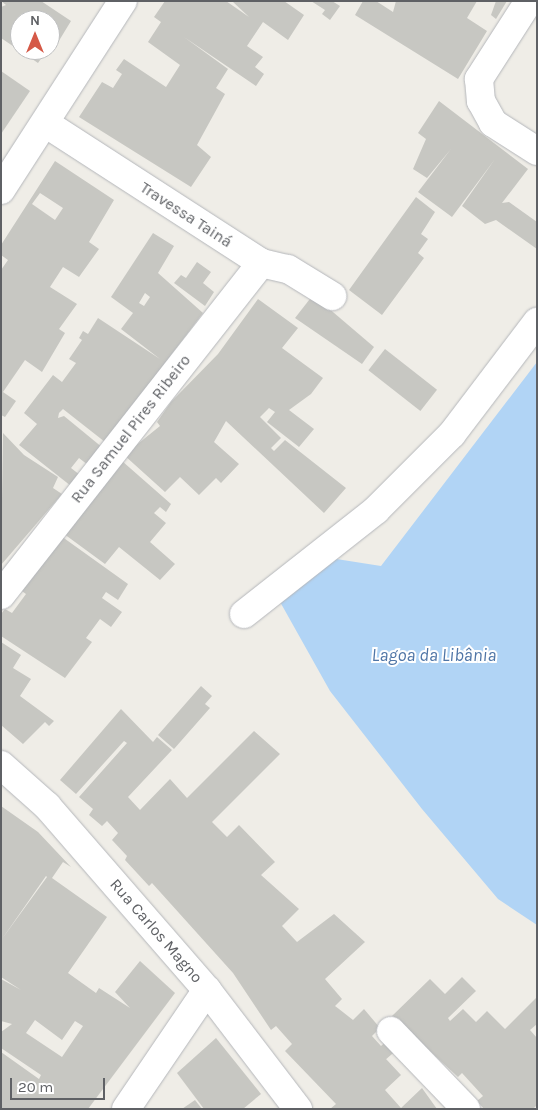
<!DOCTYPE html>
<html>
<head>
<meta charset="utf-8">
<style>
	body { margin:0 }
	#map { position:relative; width:538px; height:1110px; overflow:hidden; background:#efede7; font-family:Karla,sans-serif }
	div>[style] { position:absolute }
	.water>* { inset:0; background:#b1d4f5 }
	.building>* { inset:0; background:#c7c7c2; transform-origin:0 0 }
	.roads { filter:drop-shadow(0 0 1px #b4b6ba) drop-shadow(0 0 1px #b4b6ba) }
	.minor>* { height:28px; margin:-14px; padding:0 14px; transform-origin:14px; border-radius:14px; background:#fff }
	span { translate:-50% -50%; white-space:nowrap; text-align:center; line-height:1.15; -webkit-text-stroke:4px #fff; paint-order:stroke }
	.street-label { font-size:16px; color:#5f6165 }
	.water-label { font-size:18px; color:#4f75a6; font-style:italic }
	.frame { position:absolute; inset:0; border:2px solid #5f6165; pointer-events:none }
	.north { position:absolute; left:10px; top:10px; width:50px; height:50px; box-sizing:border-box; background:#fff; border:1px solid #bfc0c1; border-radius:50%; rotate:0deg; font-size:14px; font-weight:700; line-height:20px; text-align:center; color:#5f6165 }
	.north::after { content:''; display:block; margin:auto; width:18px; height:22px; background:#d55947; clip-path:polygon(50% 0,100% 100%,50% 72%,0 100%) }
	.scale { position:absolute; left:10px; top:1078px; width:95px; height:22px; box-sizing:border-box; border:2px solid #5f6165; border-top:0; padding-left:6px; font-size:15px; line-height:18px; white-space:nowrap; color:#5f6165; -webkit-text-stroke:4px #fff; paint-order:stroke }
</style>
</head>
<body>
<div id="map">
	<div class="water">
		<i style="clip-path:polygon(537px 362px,537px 925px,498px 899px,422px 809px,330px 691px,279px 600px,330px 558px,381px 566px)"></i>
	</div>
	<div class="building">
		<i style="clip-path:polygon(1px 1px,41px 1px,71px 21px,57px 44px,53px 41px,50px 45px,50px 20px,20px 20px,20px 50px,47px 50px,38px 63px,1px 38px,1px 7px,6px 5px)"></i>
		<i style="clip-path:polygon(165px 1px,226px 1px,249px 17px,232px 1px,284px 1px,304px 15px,288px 40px,263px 22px,247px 46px,263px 57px,255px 67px,264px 74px,256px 86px,184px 37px,228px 69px,216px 88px,225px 94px,197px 145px,211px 157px,191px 187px,79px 117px,102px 82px,113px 88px,122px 74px,116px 70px,124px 59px,166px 87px,180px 65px,148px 42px,161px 22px,154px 17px)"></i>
		<i style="clip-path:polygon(311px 1px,332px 1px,340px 6px,330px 20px,322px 14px,325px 10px)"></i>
		<i style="clip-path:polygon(363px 1px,376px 1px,393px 12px,396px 1px,477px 1px,467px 18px,487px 31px,458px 79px,355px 15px)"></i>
		<i style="clip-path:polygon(496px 1px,507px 1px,496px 19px,491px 15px)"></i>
		<i style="clip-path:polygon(1px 71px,30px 91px,1px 134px)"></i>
		<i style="clip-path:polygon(439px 101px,528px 169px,502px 203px,509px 202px,537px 222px,537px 249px,496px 220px,485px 224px,462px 206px,495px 159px,452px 217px,418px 192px,451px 149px,427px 178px,413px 169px,426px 139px,418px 133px)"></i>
		<i style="clip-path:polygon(evenodd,55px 161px,114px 200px,89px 242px,99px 249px,79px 277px,63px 267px,50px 287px,77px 304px,59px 329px,65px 333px,42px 372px,25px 360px,3px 392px,16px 401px,5px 417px,1px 415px,1px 270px,8px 260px,1px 255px,1px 245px,55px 161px,40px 193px,63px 208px,55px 220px,32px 204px,40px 193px)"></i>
		<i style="clip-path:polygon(416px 197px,435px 212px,421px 234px,428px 239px,418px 253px,424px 258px,382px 315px,349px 290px)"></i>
		<i style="clip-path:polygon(evenodd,153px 233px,174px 246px,158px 273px,203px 313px,105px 442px,63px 409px,59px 413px,58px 418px,64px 416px,103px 448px,88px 465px,79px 458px,71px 468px,80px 475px,71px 486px,19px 445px,37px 424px,24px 413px,53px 375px,62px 382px,76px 363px,69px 359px,82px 340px,79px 338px,83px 331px,88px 334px,98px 318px,160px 359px,121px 329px,133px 313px,111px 297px,153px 233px,145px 293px,150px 297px,144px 306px,139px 303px,145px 293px)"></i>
		<i style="clip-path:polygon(197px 262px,211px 272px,203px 283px,214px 292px,205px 306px,174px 283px,181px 275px,186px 278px)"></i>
		<i style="clip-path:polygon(313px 295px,374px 347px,362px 364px,295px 318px)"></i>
		<i style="clip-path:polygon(258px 299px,298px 328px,282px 348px,323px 378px,311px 394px,289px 410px,314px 429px,299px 447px,267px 422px,275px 412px,269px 408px,260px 417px,281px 438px,271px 448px,274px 451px,285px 440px,346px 488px,324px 513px,226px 421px,214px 442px,239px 464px,221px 483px,216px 478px,199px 495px,180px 477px,165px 492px,124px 455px,160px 426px,157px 422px,171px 402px,218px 354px)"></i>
		<i style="left:385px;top:349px;width:66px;height:27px;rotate:38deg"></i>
		<i style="clip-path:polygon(3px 433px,24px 455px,58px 477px,53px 488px,62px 494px,1px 565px)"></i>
		<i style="clip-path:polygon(122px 461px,171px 504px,166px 512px,160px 507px,154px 513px,166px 523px,150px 542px,175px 564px,160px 580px,119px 547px,105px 564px,60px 531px)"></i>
		<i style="clip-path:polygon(61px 536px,128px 584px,118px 600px,106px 592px,102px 598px,122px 612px,111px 627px,100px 619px,86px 638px,92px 642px,65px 678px,1px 636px,1px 614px,5px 609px,12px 613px,26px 594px,19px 589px)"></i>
		<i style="clip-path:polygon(1px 642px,21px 655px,13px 668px,31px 679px,20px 696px,54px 721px,49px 726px,45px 722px,23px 744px,1px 725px)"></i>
		<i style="clip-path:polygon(201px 686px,212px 696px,205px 704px,210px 708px,174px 749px,158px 735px)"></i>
		<i style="clip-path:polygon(121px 709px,153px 742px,157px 737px,172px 750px,128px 797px,140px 810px,170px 779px,187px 798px,254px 731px,280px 754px,212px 822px,227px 837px,239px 825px,275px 862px,261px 875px,299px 909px,282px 926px,297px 942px,334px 914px,365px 942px,325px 979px,342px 999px,335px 1006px,339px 1009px,353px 1020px,364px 1009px,380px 1028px,372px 1036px,381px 1046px,390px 1038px,399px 1048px,355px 1086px,386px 1059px,401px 1075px,385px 1090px,401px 1108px,422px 1088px,437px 1109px,330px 1109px,336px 1104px,285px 1051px,292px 1044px,276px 1026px,271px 1030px,233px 973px,152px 883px,149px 886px,125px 860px,127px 856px,112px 840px,118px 833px,107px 821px,102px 826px,89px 815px,93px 809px,79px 797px,127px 743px,124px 741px,76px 794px,60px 780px)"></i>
		<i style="clip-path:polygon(evenodd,1px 806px,38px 832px,71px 867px,63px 862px,52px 878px,107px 917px,68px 973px,96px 993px,99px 988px,130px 1008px,115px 992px,140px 961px,175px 993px,88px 1109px,1px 1109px,1px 1052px,39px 1079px,41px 1075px,1px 1048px,1px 1032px,12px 1024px,1px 1021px,1px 979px,21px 990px,1px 977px,1px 806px,46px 876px,47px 877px,2px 939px,46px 876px,1px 806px,35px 1020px,62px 1040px,75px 1021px,83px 1026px,62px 1057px,26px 1033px,35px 1020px)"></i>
		<i style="clip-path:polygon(462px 977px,476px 991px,448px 1018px,450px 1021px,463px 1009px,476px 1022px,487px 1011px,505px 1029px,537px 997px,537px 1024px,530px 1030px,537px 1038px,537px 1105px,533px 1109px,484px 1109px,477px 1101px,483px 1096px,462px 1073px,458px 1077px,392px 1016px,430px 979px,445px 994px)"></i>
		<i style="clip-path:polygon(216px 1038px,261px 1094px,243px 1109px,204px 1109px,177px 1073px)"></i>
		<i style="clip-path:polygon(195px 1100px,202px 1109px,182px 1109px)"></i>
	</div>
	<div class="roads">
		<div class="minor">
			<i style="left:529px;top:1px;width:93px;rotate:122.7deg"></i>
			<i style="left:479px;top:79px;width:22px;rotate:85deg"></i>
			<i style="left:481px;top:101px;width:25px;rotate:61deg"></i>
			<i style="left:493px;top:123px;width:52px;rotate:32.5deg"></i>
			<i style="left:45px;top:123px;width:257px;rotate:32.9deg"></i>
			<i style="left:261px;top:263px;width:28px;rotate:13deg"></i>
			<i style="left:288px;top:269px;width:52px;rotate:31.5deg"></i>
			<i style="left:1px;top:190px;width:225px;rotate:-57.2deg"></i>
			<i style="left:1px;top:595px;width:422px;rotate:-51.9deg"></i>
			<i style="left:244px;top:614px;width:168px;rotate:-38.2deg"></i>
			<i style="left:376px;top:510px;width:107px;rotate:-45deg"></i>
			<i style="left:452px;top:434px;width:141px;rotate:-52.8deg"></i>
			<i style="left:1px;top:765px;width:62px;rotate:41.7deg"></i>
			<i style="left:47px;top:806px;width:244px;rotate:49deg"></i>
			<i style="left:207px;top:990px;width:150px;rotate:52.6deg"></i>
			<i style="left:391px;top:1031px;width:108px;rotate:46.1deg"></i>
			<i style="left:126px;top:1109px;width:144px;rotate:-55.8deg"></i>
		</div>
	</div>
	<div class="street-label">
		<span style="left:186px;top:215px;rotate:33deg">Travessa Tainá</span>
		<span style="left:131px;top:429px;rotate:-52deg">Rua Samuel Pires Ribeiro</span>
		<span style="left:156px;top:931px;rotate:49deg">Rua Carlos Magno</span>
	</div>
	<div class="water-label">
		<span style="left:434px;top:655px">Lagoa da Libânia</span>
	</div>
	<div class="frame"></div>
	<div class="north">N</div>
	<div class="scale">20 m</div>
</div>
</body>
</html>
